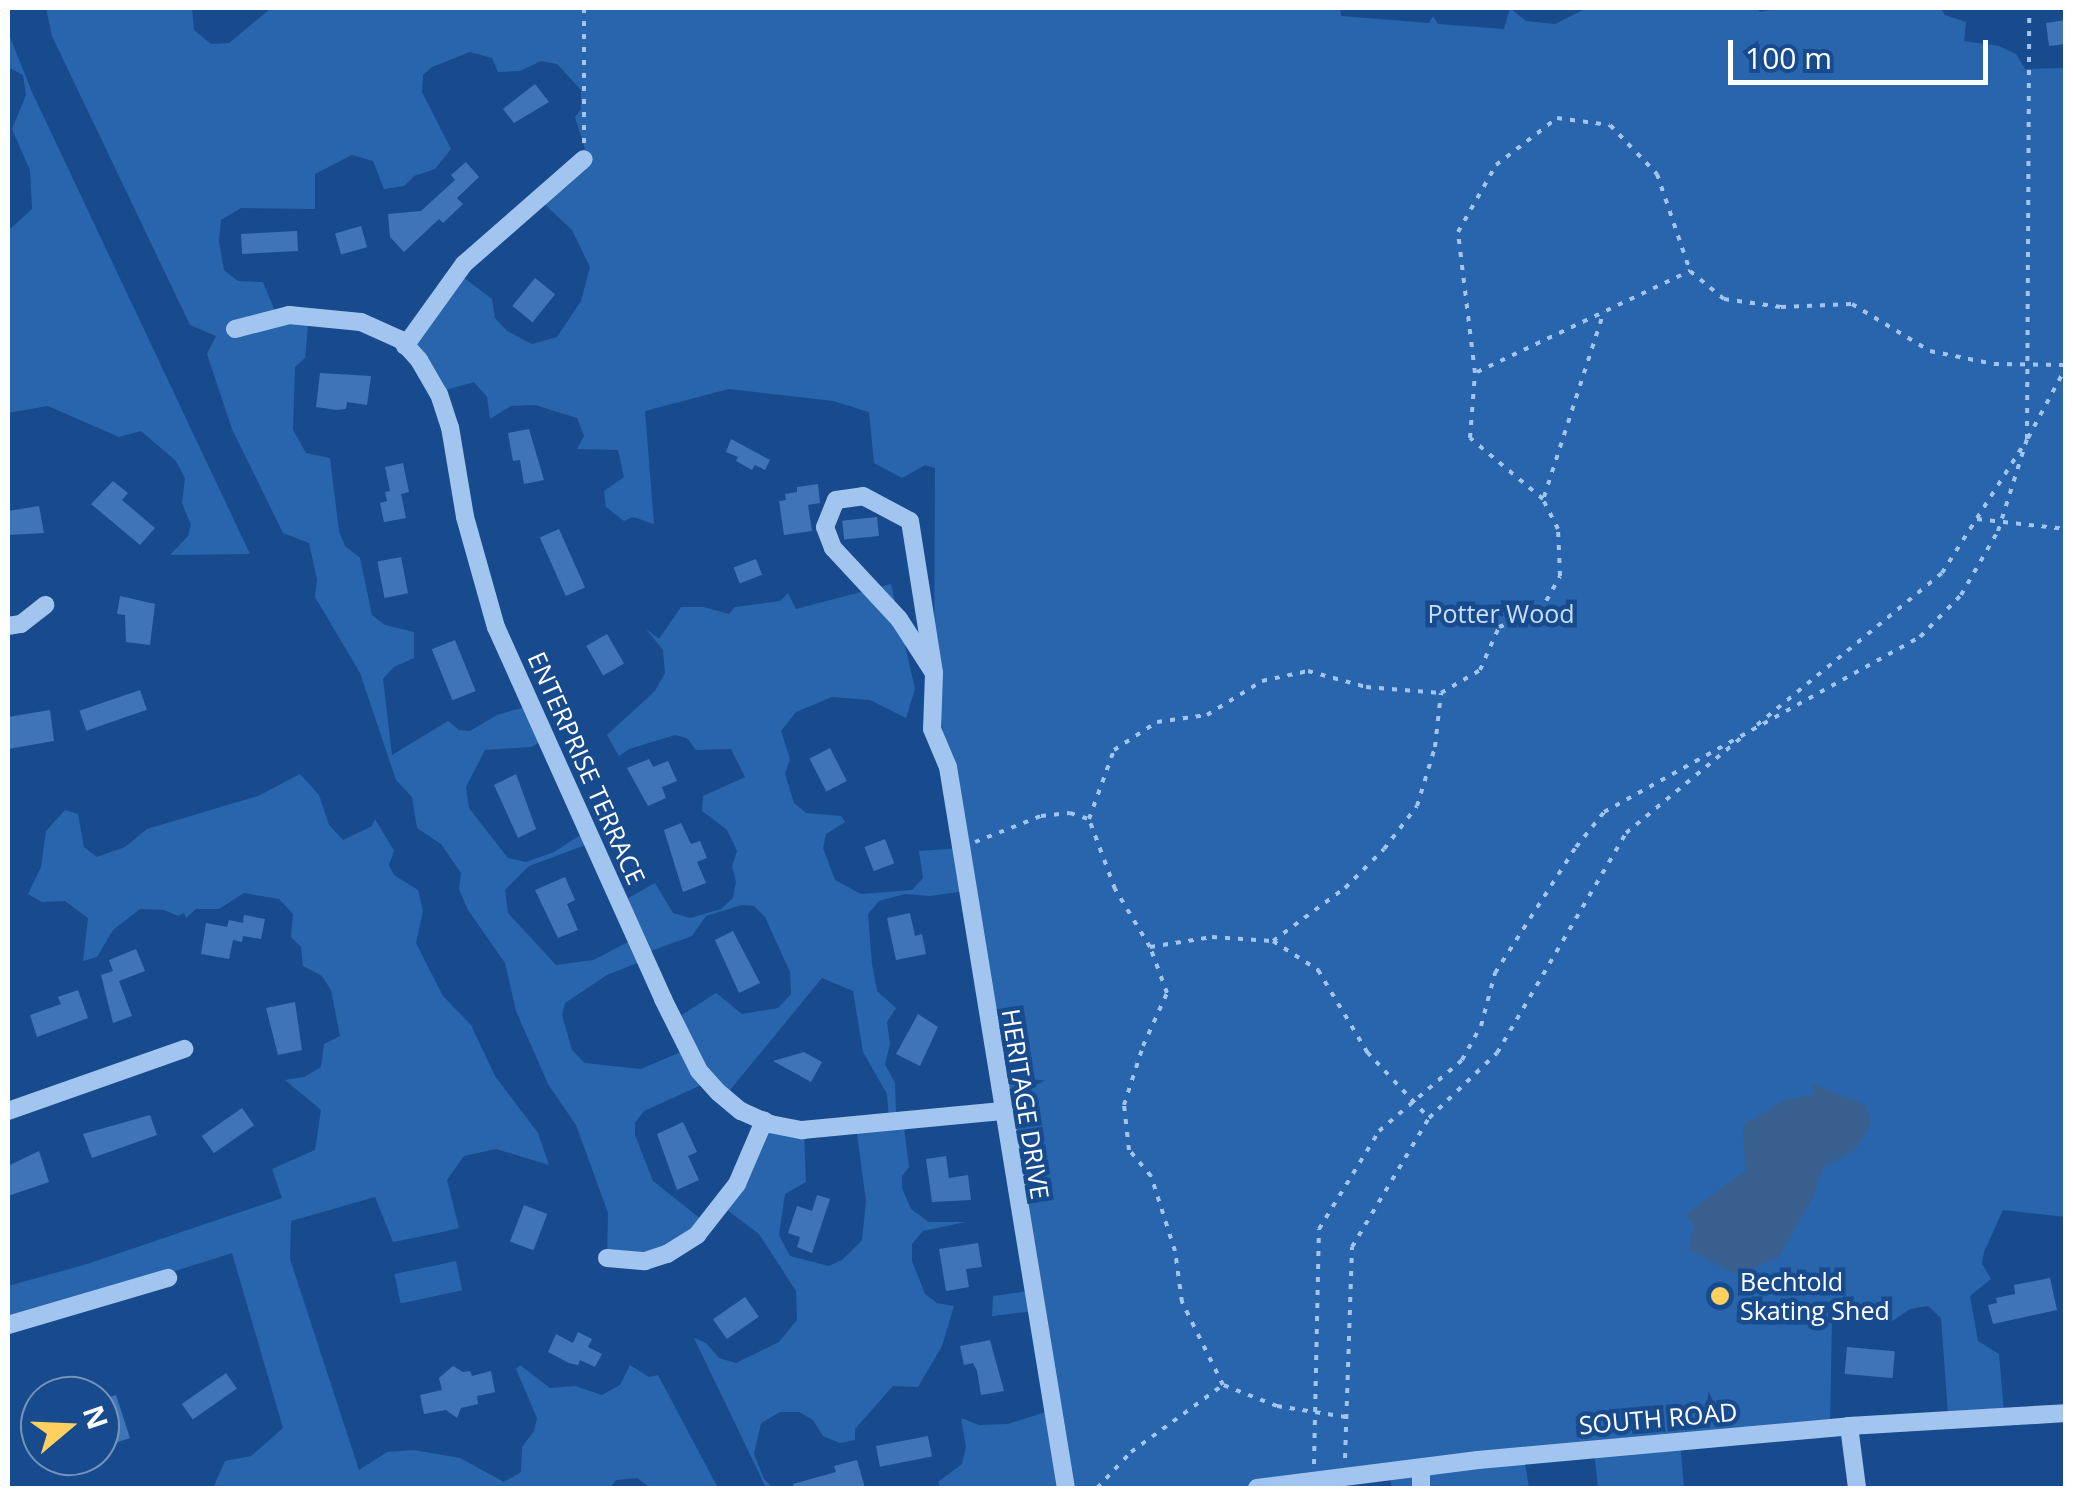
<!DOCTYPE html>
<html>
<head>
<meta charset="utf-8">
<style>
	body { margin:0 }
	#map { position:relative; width:2073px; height:1496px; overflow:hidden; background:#174b8d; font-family:"Open Sans",sans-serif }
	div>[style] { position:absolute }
	.green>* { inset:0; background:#2965ac; transform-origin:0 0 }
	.water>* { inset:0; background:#385f8e }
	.building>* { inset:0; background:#3f75b6; transform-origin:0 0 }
	.path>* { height:4px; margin-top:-2px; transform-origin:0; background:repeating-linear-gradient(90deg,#a2c5ef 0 5px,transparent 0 13px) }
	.minor>* { height:18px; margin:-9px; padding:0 9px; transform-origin:9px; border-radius:9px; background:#a2c5ef }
	.dots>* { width:28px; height:28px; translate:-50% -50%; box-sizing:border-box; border:5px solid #174b8d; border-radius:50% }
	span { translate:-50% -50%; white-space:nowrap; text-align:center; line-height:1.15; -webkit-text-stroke:9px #174b8d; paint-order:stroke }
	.park-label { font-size:25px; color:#c8dffb }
	.street-label { font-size:25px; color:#fff }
	.poi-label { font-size:25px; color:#fff }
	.left { translate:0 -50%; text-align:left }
	.frame { position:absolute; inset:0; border:10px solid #fff; pointer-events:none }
	.north { position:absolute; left:20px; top:1376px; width:100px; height:100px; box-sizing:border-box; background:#174b8d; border:2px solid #7493bb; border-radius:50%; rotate:71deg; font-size:28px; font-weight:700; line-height:40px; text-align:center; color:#fff }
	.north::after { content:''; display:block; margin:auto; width:35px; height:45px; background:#ffcf60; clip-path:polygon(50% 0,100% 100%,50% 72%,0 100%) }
	.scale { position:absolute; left:1728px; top:40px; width:260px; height:45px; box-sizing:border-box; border:5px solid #fff; border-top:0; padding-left:12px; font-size:30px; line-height:35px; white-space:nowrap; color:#fff; -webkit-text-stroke:8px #174b8d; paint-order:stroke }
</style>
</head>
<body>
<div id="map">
	<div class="green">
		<i style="clip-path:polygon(evenodd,46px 8px,192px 8px,194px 30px,211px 44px,229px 43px,271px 8px,1340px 8px,1341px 16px,1429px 23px,1433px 16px,1438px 24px,1504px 29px,1510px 8px,1526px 21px,1555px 24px,1587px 8px,1755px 8px,1761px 12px,1778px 8px,1940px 8px,1945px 15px,1966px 22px,1964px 41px,1999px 46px,2016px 54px,2025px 69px,2065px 68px,2066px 1217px,2003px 1210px,1984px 1252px,1982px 1264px,1991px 1279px,1970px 1296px,1978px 1341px,1999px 1354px,2004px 1413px,1948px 1414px,1941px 1318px,1928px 1306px,1910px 1309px,1888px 1324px,1880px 1316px,1856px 1308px,1838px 1314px,1832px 1321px,1830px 1425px,1680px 1441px,1684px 1488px,1598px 1488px,1594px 1451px,1524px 1457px,1529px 1488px,1392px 1488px,1389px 1474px,1260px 1488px,940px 1488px,938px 1482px,962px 1464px,966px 1447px,961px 1418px,979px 1425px,1008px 1424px,1049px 1411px,1035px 1311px,992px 1316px,993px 1296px,1029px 1291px,966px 891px,930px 896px,905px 894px,879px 901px,868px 914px,872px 964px,877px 991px,896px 1008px,887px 1022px,890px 1044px,885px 1064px,895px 1083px,896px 1112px,903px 1120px,909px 1167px,902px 1176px,902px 1188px,911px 1209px,929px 1222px,966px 1222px,923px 1231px,912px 1244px,912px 1261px,925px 1294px,937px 1303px,954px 1306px,942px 1346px,918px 1387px,893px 1386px,855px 1429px,855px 1440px,840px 1443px,823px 1436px,813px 1420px,799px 1412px,780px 1412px,761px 1423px,754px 1454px,764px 1479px,774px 1488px,766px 1488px,694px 1338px,706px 1343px,719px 1358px,736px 1363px,779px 1342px,797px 1320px,796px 1291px,759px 1234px,723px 1207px,763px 1125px,804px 1131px,806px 1182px,785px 1194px,779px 1235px,790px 1256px,829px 1266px,842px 1260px,862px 1240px,866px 1201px,856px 1127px,889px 1119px,887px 1094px,863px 1052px,853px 991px,822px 978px,726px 1095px,708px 1082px,644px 1111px,635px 1123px,635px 1135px,653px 1181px,706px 1223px,669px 1253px,607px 1258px,608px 1213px,576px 1125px,548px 1084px,516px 1011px,505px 963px,468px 910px,459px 889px,461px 873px,441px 844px,417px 828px,412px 797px,396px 780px,360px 673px,315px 597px,317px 579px,309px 543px,283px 533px,232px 429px,207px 354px,216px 336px,190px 325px,52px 36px,46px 8px,470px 52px,492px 58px,498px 72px,520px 71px,541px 61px,557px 64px,581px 90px,581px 109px,575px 117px,585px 149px,540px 200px,572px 230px,590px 267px,581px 301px,557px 337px,532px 344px,507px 331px,495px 318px,492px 299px,459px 274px,411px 348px,442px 391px,474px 382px,487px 397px,490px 419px,511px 406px,535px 405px,577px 418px,584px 436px,577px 449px,618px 450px,624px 477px,604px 491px,606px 507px,624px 521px,633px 517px,654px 524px,645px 411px,729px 389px,833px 401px,869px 412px,874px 463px,902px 478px,925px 465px,935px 468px,934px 673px,961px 848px,919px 851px,923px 878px,912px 890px,861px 894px,835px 880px,823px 848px,826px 834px,845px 822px,841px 816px,806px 813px,794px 803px,785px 774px,790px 759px,781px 731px,796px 712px,832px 697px,870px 700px,906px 718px,915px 689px,891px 584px,796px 609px,788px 593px,780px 601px,735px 607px,729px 614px,703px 607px,681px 607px,659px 639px,646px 629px,663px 650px,665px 673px,655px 691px,607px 735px,619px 756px,629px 749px,675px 735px,687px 738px,696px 750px,731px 749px,745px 777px,703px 796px,702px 811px,727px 830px,737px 851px,732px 866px,736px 882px,733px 898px,721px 909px,690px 918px,673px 913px,655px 883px,623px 901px,636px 938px,593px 960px,556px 965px,508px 913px,505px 890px,529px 866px,594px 842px,588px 830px,554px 852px,526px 862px,508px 858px,469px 808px,466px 787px,485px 750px,531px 747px,547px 738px,532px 705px,497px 715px,470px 731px,459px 730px,448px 721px,392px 755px,383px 679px,394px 667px,414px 658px,414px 632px,385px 625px,372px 615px,360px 558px,345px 546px,339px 531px,330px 458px,306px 453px,293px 430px,295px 367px,305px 358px,309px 316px,277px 316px,263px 282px,238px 281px,224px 270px,219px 242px,221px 220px,241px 208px,315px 209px,315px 174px,352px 155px,373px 161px,384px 189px,404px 186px,414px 176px,435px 169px,451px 149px,422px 92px,423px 75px,432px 67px,470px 52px,46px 8px,742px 905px,754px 906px,765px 917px,790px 972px,791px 994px,778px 1008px,742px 1014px,716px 993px,677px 1018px,688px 1049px,641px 1069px,585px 1063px,572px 1050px,562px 1015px,565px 1003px,607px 975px,645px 960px,648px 952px,692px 936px,706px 916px,742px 905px)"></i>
		<i style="clip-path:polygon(8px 32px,32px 92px,250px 554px,170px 555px,188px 536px,191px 525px,182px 503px,185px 478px,176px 461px,141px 431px,119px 437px,48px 406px,8px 413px,8px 231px,32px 209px,30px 170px,12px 129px,26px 95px,23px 75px,8px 67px)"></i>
		<i style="clip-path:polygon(300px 774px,319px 795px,329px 825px,343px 840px,372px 826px,375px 819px,394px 851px,389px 865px,394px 875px,418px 890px,423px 911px,416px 943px,443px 996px,471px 1025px,495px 1076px,538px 1133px,549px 1165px,496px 1149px,464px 1156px,447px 1180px,459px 1228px,438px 1233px,393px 1242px,375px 1197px,291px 1221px,290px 1259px,359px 1470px,387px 1452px,414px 1450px,460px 1458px,504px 1482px,521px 1472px,522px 1447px,534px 1431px,537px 1418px,516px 1369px,520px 1365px,550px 1388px,575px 1386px,602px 1395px,620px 1385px,630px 1365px,649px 1377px,658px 1375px,718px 1488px,651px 1488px,637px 1478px,616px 1480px,610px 1488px,213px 1488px,225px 1461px,251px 1456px,283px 1428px,232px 1253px,8px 1324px,8px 1286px,87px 1264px,282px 1198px,272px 1169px,315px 1150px,321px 1110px,285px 1080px,304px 1077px,321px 1067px,324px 1044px,340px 1036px,331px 990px,322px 976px,303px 966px,301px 947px,291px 937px,293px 914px,279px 899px,244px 893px,219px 909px,196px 909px,186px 918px,184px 913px,178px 916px,164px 910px,140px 909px,113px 930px,97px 957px,83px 961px,88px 918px,65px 901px,42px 902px,28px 894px,41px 867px,46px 831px,65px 810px,78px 814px,84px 847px,97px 857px,125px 847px,147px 829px,258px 796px)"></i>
		<i style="left:456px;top:1261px;width:30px;height:63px;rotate:78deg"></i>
	</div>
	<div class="water">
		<i style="clip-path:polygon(1811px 1083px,1865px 1105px,1871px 1124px,1854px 1151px,1823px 1167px,1814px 1195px,1779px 1257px,1742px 1273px,1730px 1272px,1688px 1249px,1694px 1226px,1686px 1214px,1745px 1171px,1743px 1125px,1785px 1100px,1814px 1094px)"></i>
	</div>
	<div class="building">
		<i style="clip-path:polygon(2066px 20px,2066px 44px,2049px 46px,2046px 23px)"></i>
		<i style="clip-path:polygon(535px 84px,549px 102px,514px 123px,503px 109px)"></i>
		<i style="clip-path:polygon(466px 162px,479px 177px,457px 198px,463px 204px,443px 223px,439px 219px,404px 252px,390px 237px,388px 214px,421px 211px,455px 180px,451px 175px)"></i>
		<i style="left:361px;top:226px;width:22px;height:27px;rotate:74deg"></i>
		<i style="left:297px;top:231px;width:20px;height:56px;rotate:87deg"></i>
		<i style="left:535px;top:278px;width:26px;height:36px;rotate:39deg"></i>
		<i style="clip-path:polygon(320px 373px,371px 376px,367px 405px,347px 402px,346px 409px,337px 410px,316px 407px)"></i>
		<i style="clip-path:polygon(529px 429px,544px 480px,524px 484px,520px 460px,513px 461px,508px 433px)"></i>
		<i style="clip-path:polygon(731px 439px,770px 460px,765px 470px,755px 465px,752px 470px,736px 461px,738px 457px,726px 452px)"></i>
		<i style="clip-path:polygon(403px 463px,409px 492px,401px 494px,406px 518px,384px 522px,380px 503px,387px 501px,385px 492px,390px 491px,385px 467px)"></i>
		<i style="clip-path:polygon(113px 481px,128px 493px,122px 500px,155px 528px,140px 545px,91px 504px)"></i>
		<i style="clip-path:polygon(818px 484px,820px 503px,808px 505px,812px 531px,784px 535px,779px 501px,786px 500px,785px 494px,797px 492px,797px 487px)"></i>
		<i style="clip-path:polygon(39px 506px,44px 533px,8px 535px,8px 511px)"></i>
		<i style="left:877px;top:517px;width:19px;height:35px;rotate:84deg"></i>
		<i style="left:559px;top:529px;width:64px;height:21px;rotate:66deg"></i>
		<i style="left:401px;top:557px;width:37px;height:24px;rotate:79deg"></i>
		<i style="left:756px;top:559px;width:17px;height:24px;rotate:69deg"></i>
		<i style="clip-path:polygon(120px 596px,155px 604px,150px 645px,126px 642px,125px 615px,117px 614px)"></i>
		<i style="left:607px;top:634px;width:34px;height:24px;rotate:60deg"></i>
		<i style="left:455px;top:640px;width:55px;height:25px;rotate:68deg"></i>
		<i style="left:140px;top:690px;width:21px;height:64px;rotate:71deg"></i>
		<i style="clip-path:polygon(50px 710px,54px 741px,8px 749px,8px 717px)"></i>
		<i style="left:830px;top:748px;width:37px;height:23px;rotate:63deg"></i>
		<i style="clip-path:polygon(649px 759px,653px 767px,668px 761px,677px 781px,662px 787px,666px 798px,648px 806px,627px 768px)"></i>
		<i style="clip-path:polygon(516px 774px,536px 829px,518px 838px,494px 785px)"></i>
		<i style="clip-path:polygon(681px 823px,691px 844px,700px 841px,707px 858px,697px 862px,706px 883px,683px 892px,664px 830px)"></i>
		<i style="left:885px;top:839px;width:26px;height:22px;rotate:69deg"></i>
		<i style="clip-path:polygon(565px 877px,575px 900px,567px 904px,578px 930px,558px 938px,535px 890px)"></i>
		<i style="clip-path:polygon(910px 913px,915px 936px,922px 934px,926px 954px,896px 960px,887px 918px)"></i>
		<i style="clip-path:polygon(244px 915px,265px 919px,261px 939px,243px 936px,242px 942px,233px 940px,229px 959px,201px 954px,206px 923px,227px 927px,229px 920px,243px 923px)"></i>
		<i style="clip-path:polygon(733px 931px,760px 983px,739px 993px,715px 940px)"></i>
		<i style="clip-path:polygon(136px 949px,145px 971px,119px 981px,132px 1016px,113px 1023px,101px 975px,113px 971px,109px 960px)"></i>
		<i style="clip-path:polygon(78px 990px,88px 1018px,37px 1037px,30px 1015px,61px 1004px,58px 997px)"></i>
		<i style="clip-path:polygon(295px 1002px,302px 1050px,278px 1055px,266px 1008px)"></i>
		<i style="clip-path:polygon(918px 1014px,938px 1027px,920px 1066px,896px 1054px)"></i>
		<i style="clip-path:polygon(804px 1052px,822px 1062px,811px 1082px,773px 1061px)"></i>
		<i style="left:242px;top:1108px;width:21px;height:49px;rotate:55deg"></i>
		<i style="clip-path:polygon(150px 1115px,157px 1135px,92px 1158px,83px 1134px)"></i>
		<i style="clip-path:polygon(683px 1122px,697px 1152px,688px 1156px,699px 1180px,677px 1190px,657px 1134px)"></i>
		<i style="clip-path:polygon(39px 1151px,49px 1182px,8px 1196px,8px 1166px)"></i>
		<i style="clip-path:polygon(946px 1156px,949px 1178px,968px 1175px,971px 1200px,932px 1202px,926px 1159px)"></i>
		<i style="clip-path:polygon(817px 1195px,830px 1199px,812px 1253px,797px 1247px,800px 1237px,788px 1233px,797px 1206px,812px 1211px)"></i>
		<i style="left:524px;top:1205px;width:25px;height:39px;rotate:21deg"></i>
		<i style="clip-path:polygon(978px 1243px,982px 1267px,966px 1269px,969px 1287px,946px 1291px,939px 1249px)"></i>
		<i style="clip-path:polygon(2050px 1278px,2057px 1310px,1993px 1324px,1988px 1305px,1997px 1303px,1996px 1298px,2015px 1294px,2014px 1285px)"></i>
		<i style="left:1712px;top:1286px;width:20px;height:17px;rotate:11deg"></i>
		<i style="left:745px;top:1297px;width:24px;height:39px;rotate:55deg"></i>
		<i style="clip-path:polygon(578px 1332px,592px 1339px,588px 1347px,602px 1354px,595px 1367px,580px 1360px,578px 1365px,569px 1363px,548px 1352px,556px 1334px,573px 1343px)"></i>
		<i style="clip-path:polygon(990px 1340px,1004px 1391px,981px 1395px,977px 1371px,973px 1363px,964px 1365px,960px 1346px)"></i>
		<i style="left:1847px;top:1347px;width:48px;height:27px;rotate:5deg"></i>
		<i style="clip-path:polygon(453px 1366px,463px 1372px,470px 1371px,472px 1376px,491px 1371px,495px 1392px,477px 1396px,478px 1404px,461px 1408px,457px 1418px,446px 1410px,424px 1414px,420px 1395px,442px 1390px,439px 1378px)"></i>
		<i style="left:226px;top:1373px;width:19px;height:54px;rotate:55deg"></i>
		<i style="clip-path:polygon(116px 1395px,130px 1438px,100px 1448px,100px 1400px)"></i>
		<i style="left:928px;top:1436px;width:21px;height:53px;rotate:79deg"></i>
		<i style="clip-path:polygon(857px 1460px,865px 1488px,794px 1488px,793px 1484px,836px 1472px,834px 1466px)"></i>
	</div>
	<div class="path">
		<i style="left:584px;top:8px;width:135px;rotate:90deg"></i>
		<i style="left:1477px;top:372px;width:236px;rotate:-25.4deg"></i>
		<i style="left:2028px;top:438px;width:81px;rotate:-61.8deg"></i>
		<i style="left:1544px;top:497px;width:195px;rotate:-72.1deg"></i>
		<i style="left:1977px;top:519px;width:90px;rotate:6.4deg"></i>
		<i style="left:1757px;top:725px;width:239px;rotate:-39.4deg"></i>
		<i style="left:1942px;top:573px;width:151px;rotate:-57.5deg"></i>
		<i style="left:975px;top:842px;width:71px;rotate:-21.5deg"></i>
		<i style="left:1041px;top:816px;width:29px;rotate:-6deg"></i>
		<i style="left:1070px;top:813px;width:20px;rotate:18deg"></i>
		<i style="left:1273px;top:941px;width:89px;rotate:-36.4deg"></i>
		<i style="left:1345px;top:888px;width:55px;rotate:-45deg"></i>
		<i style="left:1384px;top:849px;width:54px;rotate:-52.5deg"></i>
		<i style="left:1417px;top:806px;width:62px;rotate:-73deg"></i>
		<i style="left:1435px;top:747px;width:54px;rotate:-83.7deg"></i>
		<i style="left:1150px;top:947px;width:63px;rotate:-9.2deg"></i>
		<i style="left:1212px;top:937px;width:61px;rotate:3.8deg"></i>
		<i style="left:1273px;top:941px;width:54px;rotate:32.8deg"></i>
		<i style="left:1318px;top:970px;width:96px;rotate:59.1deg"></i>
		<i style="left:1367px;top:1052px;width:91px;rotate:46.8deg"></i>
		<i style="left:1346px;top:1417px;width:70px;rotate:-170.9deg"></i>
		<i style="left:1277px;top:1406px;width:58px;rotate:-158.7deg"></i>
		<i style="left:1223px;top:1385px;width:93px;rotate:-116.3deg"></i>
		<i style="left:1182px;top:1302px;width:51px;rotate:-97.8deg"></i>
		<i style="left:1175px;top:1251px;width:79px;rotate:-107.7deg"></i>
		<i style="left:1151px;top:1176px;width:34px;rotate:-130deg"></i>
		<i style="left:1129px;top:1150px;width:45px;rotate:-96.3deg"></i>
		<i style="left:1124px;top:1105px;width:62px;rotate:-72.1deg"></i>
		<i style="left:1143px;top:1046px;width:58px;rotate:-65.6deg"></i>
		<i style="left:1167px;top:993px;width:49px;rotate:-110.3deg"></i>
		<i style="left:1150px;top:947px;width:68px;rotate:-121.1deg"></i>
		<i style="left:1115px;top:889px;width:75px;rotate:-110.4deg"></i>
		<i style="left:1089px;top:819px;width:73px;rotate:-70.1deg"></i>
		<i style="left:1114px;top:750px;width:51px;rotate:-33.1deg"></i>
		<i style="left:1157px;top:722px;width:50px;rotate:-8deg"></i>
		<i style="left:1207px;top:715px;width:65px;rotate:-31.7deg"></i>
		<i style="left:1262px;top:681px;width:47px;rotate:-12.3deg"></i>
		<i style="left:1308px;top:671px;width:60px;rotate:15.4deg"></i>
		<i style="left:1366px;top:687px;width:75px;rotate:4.6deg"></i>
		<i style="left:1441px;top:693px;width:45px;rotate:-30.5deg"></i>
		<i style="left:1480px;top:670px;width:47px;rotate:-66.2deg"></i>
		<i style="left:1499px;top:627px;width:44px;rotate:-20.1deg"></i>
		<i style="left:1540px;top:612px;width:41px;rotate:-60.9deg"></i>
		<i style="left:1560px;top:576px;width:47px;rotate:-92.4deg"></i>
		<i style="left:1558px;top:529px;width:34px;rotate:-117deg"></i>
		<i style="left:1543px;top:499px;width:95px;rotate:-140.1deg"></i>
		<i style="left:1470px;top:438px;width:65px;rotate:-85.6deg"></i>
		<i style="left:1475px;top:373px;width:142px;rotate:-96.9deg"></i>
		<i style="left:1458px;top:232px;width:77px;rotate:-60.4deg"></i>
		<i style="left:1496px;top:165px;width:77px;rotate:-37.6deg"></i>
		<i style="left:1557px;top:118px;width:53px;rotate:7.5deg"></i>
		<i style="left:1610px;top:125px;width:68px;rotate:46.2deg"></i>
		<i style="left:1657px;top:174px;width:102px;rotate:71.2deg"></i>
		<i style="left:1690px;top:271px;width:44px;rotate:39.5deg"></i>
		<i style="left:1724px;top:299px;width:58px;rotate:8deg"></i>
		<i style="left:1781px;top:307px;width:71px;rotate:-2.4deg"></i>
		<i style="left:1852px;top:304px;width:91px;rotate:31.1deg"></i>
		<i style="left:1930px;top:351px;width:65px;rotate:11.5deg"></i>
		<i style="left:1994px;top:364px;width:72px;rotate:0.8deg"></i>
		<i style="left:1345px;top:1458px;width:211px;rotate:-88.1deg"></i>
		<i style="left:1352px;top:1247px;width:150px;rotate:-59.2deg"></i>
		<i style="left:1429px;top:1118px;width:94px;rotate:-43.7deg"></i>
		<i style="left:1497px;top:1053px;width:255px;rotate:-59.6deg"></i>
		<i style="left:1626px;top:833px;width:149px;rotate:-39.6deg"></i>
		<i style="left:1314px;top:1464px;width:235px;rotate:-88.8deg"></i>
		<i style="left:1319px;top:1229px;width:115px;rotate:-58.5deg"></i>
		<i style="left:1379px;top:1131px;width:109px;rotate:-40.5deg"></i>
		<i style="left:1462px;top:1060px;width:39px;rotate:-61deg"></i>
		<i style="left:1481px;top:1026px;width:55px;rotate:-75.2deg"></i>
		<i style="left:1495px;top:973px;width:150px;rotate:-57.3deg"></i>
		<i style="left:1576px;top:847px;width:45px;rotate:-51.3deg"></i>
		<i style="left:1604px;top:812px;width:361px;rotate:-29deg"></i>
		<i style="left:1920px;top:637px;width:59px;rotate:-45.7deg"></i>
		<i style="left:1961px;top:595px;width:74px;rotate:-60deg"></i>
		<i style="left:1998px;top:531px;width:96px;rotate:-72.5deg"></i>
		<i style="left:2027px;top:439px;width:431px;rotate:-89.7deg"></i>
		<i style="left:1097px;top:1488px;width:50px;rotate:-46.6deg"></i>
		<i style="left:1131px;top:1452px;width:114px;rotate:-36.1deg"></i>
	</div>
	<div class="minor">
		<i style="left:235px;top:329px;width:56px;rotate:-14.5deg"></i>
		<i style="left:289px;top:315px;width:72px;rotate:5.6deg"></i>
		<i style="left:361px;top:322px;width:44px;rotate:24.2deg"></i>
		<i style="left:401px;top:340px;width:27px;rotate:48deg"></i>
		<i style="left:419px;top:360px;width:39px;rotate:60deg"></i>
		<i style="left:439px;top:394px;width:35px;rotate:72deg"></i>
		<i style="left:450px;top:427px;width:91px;rotate:80.5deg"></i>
		<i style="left:465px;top:517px;width:114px;rotate:74.3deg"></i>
		<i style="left:496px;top:627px;width:408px;rotate:65.8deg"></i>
		<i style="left:663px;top:999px;width:80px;rotate:63.4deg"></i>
		<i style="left:699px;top:1071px;width:28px;rotate:48deg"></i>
		<i style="left:718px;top:1092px;width:30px;rotate:40deg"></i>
		<i style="left:741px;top:1111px;width:32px;rotate:24deg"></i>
		<i style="left:770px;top:1124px;width:33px;rotate:11deg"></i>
		<i style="left:802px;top:1130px;width:201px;rotate:-5.4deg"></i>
		<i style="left:405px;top:346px;width:101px;rotate:-54.3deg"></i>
		<i style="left:464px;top:264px;width:159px;rotate:-41.2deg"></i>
		<i style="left:8px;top:626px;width:13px;rotate:-9deg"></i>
		<i style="left:21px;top:624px;width:31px;rotate:-38deg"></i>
		<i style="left:934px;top:673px;width:64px;rotate:-122.9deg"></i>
		<i style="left:899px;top:619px;width:97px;rotate:-132.9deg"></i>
		<i style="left:833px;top:548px;width:22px;rotate:-111deg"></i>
		<i style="left:825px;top:527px;width:29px;rotate:-68deg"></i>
		<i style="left:836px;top:500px;width:27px;rotate:-8deg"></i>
		<i style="left:863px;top:496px;width:53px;rotate:28deg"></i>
		<i style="left:910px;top:521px;width:154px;rotate:81deg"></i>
		<i style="left:934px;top:673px;width:56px;rotate:92deg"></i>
		<i style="left:932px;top:729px;width:41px;rotate:67.2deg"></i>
		<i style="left:948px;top:767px;width:731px;rotate:80.71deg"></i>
		<i style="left:8px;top:1111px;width:187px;rotate:-19.4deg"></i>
		<i style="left:607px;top:1258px;width:38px;rotate:5deg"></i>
		<i style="left:645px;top:1261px;width:23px;rotate:-18deg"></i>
		<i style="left:667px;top:1254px;width:36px;rotate:-32deg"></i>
		<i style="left:697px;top:1235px;width:65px;rotate:-51.9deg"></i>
		<i style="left:737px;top:1184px;width:69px;rotate:-66.8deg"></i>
		<i style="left:8px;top:1325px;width:167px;rotate:-16.4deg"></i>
		<i style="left:1849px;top:1426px;width:63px;rotate:82.6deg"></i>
		<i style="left:1421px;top:1468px;width:20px;rotate:90deg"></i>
		<i style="left:1257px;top:1488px;width:223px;rotate:-7.2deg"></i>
		<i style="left:1478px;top:1460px;width:373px;rotate:-5.2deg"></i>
		<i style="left:1849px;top:1426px;width:217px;rotate:-3.4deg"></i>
	</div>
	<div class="dots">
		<i style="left:1720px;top:1296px;background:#ffcf60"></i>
	</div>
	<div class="park-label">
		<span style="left:1501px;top:613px">Potter Wood</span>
	</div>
	<div class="street-label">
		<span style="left:587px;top:768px;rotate:66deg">ENTERPRISE TERRACE</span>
		<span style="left:1026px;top:1104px;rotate:81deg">HERITAGE DRIVE</span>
		<span style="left:1658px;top:1418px;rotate:-5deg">SOUTH ROAD</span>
	</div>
	<div class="poi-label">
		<span class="left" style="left:1740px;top:1296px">Bechtold<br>Skating Shed</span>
	</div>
	<div class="frame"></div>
	<div class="north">N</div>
	<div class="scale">100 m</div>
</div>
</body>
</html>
